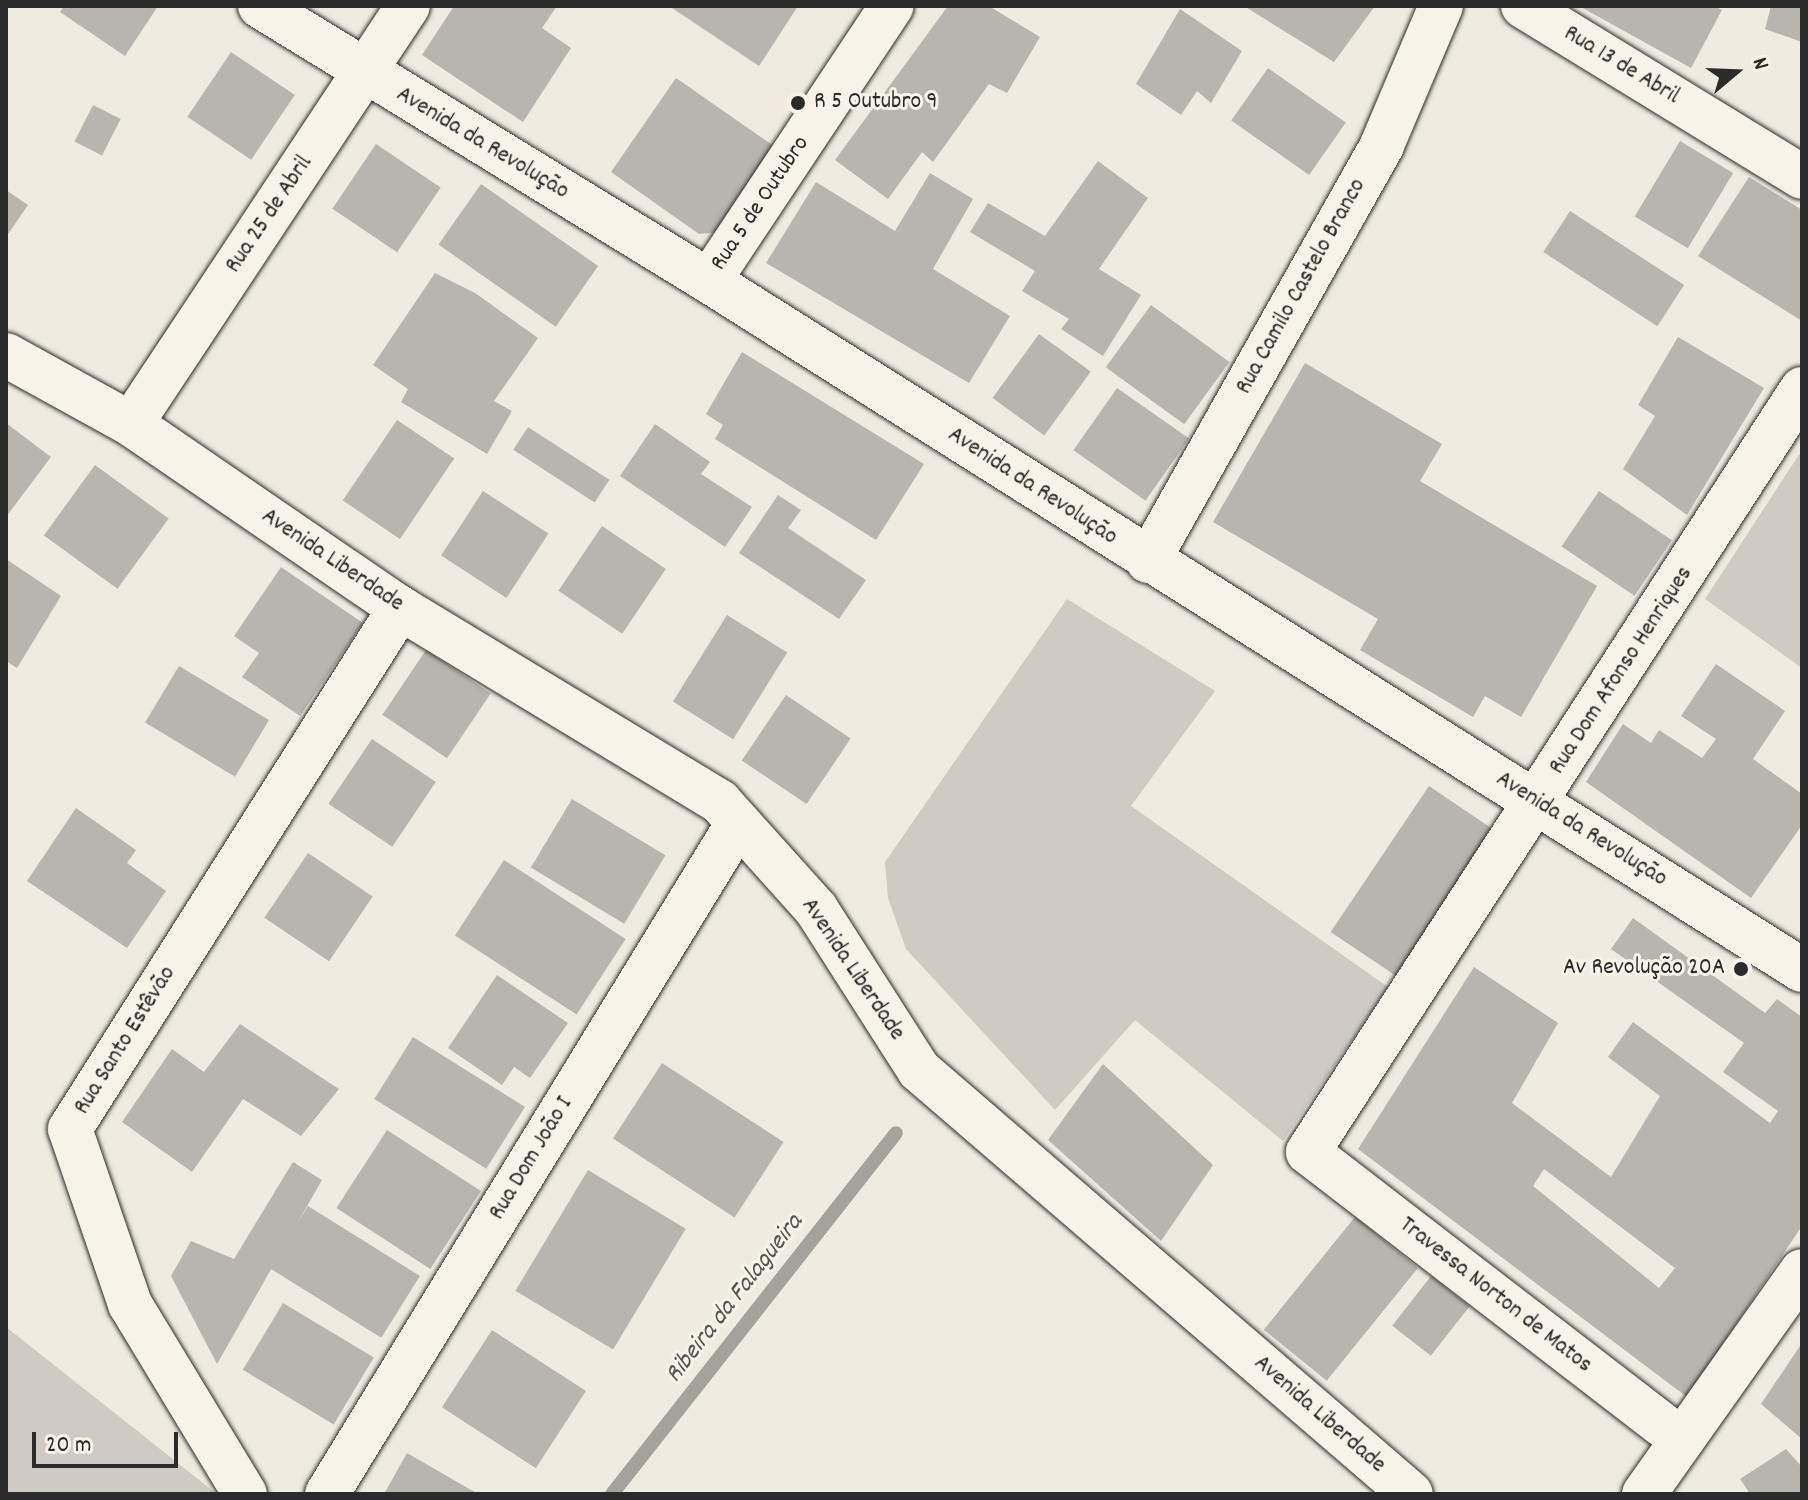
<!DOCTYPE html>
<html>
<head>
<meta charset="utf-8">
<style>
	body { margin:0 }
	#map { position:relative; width:1808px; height:1500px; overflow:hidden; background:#efebe0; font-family:Dekko,sans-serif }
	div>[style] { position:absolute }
	.green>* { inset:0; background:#cfcbc2 }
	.stream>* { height:14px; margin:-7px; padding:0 7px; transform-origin:7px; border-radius:7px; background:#a4a29a }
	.building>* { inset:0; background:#b8b5ae; transform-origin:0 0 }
	.roads { filter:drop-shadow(0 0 2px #2b2b2b) drop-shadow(0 0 2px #2b2b2b) }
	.minor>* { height:44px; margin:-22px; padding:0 22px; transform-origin:22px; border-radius:22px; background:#f7f3e8 }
	.dots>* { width:22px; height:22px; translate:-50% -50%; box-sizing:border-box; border:4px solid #f7f3e8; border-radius:50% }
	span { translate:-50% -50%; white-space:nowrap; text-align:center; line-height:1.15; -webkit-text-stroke:6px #f7f3e8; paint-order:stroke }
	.street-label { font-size:24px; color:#2b2b2b }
	.poi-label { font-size:24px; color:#2b2b2b }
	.left { translate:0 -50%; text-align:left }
	.right { translate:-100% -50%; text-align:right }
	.water-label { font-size:26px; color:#555552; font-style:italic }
	.frame { position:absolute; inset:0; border:8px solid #2b2b2b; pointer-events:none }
	.north { position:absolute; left:1696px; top:32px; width:80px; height:80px; -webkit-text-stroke:6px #f7f3e8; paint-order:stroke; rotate:71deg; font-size:22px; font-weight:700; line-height:32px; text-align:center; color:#2b2b2b }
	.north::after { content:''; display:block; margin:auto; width:28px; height:36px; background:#2b2b2b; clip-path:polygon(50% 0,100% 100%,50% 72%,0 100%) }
	.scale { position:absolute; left:32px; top:1432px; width:146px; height:36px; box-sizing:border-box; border:4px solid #2b2b2b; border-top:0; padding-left:10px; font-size:24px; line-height:28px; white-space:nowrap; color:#2b2b2b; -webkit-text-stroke:6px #f7f3e8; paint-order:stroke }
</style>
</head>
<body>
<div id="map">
	<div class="green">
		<i style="clip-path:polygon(1802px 450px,1802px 668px,1705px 599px)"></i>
		<i style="clip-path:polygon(1067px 599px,1215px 691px,1131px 806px,1388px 987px,1283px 1141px,1135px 1020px,1055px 1110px,906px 949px,888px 898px,885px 862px)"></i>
		<i style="clip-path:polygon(6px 1327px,217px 1494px,6px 1494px)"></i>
	</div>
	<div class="stream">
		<i style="left:612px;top:1494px;width:459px;rotate:-51.8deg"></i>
	</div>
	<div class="building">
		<i style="clip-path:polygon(64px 6px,158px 6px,125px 56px,60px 12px)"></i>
		<i style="clip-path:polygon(454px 6px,557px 6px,542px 28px,571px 48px,523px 122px,422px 55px)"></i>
		<i style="clip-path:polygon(669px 6px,798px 6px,759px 66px)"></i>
		<i style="clip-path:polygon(948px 6px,989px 6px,1040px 37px,1007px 93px,989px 84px,933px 162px,922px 152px,888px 199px,835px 160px)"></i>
		<i style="clip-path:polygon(1244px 6px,1375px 6px,1334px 62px)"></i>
		<i style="clip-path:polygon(1579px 6px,1714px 6px,1722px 10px,1691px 68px)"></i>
		<i style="clip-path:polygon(1771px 6px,1802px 8px,1802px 42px,1765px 29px)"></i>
		<i style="clip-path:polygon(1180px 9px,1242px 51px,1211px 103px,1197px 91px,1181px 115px,1136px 84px)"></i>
		<i style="left:231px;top:52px;width:77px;height:78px;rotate:34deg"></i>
		<i style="left:1268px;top:68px;width:95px;height:64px;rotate:35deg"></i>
		<i style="clip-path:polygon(676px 78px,778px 149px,721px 232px,699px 234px,611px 172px)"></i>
		<i style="left:93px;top:105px;width:31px;height:41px;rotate:27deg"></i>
		<i style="left:1680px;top:141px;width:62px;height:88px;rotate:31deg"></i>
		<i style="left:376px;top:144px;width:78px;height:78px;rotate:34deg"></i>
		<i style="clip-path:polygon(1098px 161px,1148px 198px,1099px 269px,1141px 295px,1103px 356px,1061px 329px,1069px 319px,1022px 291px,1035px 271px,970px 232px,988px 203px,1045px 236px)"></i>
		<i style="clip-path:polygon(930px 173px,973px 199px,933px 269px,1010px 316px,969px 383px,766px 263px,816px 182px,895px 231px)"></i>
		<i style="clip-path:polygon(1749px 177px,1802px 210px,1802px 321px,1698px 256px)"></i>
		<i style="left:481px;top:184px;width:143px;height:74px;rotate:35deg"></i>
		<i style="clip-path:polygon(6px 190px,28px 205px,6px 237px)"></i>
		<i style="left:1570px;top:211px;width:136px;height:49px;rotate:33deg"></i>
		<i style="clip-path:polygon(435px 273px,475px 293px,538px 338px,494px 401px,512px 411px,487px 454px,401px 402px,408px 389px,373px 365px)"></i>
		<i style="left:1151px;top:305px;width:97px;height:77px;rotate:36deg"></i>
		<i style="left:1039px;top:334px;width:64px;height:79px;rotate:36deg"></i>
		<i style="clip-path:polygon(1678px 337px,1764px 388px,1687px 515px,1623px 469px,1655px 416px,1638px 405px)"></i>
		<i style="clip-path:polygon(742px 352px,924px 464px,876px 540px,715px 439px,723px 425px,706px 414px)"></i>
		<i style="clip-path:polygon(1305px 363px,1442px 444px,1420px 481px,1597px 586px,1521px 717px,1485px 696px,1473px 717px,1360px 650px,1378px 619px,1213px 522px)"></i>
		<i style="left:1117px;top:388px;width:88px;height:76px;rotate:35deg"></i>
		<i style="left:397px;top:420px;width:69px;height:97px;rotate:34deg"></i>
		<i style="clip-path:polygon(6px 423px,51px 457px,6px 517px)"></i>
		<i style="clip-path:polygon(655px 424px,710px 462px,701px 474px,752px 507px,725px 547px,620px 476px)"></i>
		<i style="left:528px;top:427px;width:97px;height:27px;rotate:33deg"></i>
		<i style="left:95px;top:465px;width:91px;height:87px;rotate:36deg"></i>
		<i style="left:483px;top:491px;width:78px;height:77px;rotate:33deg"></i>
		<i style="left:1599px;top:491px;width:88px;height:67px;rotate:34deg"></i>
		<i style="clip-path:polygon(778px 495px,801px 510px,788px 528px,866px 580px,839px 619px,739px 553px)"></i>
		<i style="left:602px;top:526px;width:77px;height:78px;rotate:34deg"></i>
		<i style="clip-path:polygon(6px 559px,61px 596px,17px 668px,6px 661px)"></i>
		<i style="clip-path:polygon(281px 567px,363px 623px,300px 716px,242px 677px,259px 653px,234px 636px)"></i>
		<i style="left:727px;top:615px;width:71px;height:102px;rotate:32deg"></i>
		<i style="left:426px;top:650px;width:78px;height:78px;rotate:34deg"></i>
		<i style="clip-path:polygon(1716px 664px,1785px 711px,1753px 759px,1802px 794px,1802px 825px,1751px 898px,1586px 782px,1623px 724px,1651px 743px,1659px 730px,1702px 758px,1716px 739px,1681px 716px)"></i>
		<i style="left:179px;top:666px;width:105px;height:66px;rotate:31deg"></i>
		<i style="left:786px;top:695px;width:78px;height:79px;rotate:34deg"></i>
		<i style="left:372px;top:739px;width:77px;height:78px;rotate:34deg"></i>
		<i style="left:1429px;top:786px;width:79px;height:176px;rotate:34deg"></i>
		<i style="left:572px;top:799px;width:109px;height:80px;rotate:31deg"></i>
		<i style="clip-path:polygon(76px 808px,136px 850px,127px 863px,166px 891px,127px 948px,27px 881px)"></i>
		<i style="left:308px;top:853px;width:78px;height:78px;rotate:34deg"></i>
		<i style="left:504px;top:860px;width:145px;height:90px;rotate:33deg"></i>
		<i style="clip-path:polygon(evenodd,1633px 918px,1765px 1013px,1777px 999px,1802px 1017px,1802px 1226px,1687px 1397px,1358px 1149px,1474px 967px,1558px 1023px,1512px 1103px,1611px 1177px,1660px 1096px,1608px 1057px,1633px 1022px,1770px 1123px,1778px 1111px,1723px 1072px,1744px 1043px,1611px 949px,1633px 918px,1544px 1169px,1675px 1268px,1659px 1288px,1533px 1186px,1544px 1169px)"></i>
		<i style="clip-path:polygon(497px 975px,568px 1023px,530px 1078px,514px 1067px,502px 1085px,448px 1048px)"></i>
		<i style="clip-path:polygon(240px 1024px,339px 1089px,301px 1136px,243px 1099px,192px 1172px,122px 1122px,172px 1049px,204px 1072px)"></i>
		<i style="left:413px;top:1037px;width:132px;height:73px;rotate:32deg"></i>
		<i style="left:662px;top:1063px;width:145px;height:90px;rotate:33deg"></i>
		<i style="clip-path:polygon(1103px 1064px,1213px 1165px,1161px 1241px,1048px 1140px)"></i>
		<i style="left:387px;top:1130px;width:112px;height:93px;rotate:33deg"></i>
		<i style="clip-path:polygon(293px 1162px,322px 1180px,217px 1364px,171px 1276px,191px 1241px,234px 1259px)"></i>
		<i style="left:588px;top:1170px;width:114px;height:141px;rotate:31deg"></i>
		<i style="left:308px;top:1206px;width:132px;height:73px;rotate:32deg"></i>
		<i style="left:1355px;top:1217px;width:81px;height:145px;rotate:39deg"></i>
		<i style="left:1431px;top:1276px;width:49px;height:63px;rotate:38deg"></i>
		<i style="left:283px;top:1303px;width:106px;height:78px;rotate:31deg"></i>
		<i style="left:492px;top:1330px;width:112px;height:92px;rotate:33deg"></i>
		<i style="clip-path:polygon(1802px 1343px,1802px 1439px,1761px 1404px)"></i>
		<i style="clip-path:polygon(1786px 1449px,1802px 1467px,1802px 1494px,1750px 1494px,1740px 1479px)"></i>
		<i style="clip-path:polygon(407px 1453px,478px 1494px,384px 1494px)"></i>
	</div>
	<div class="roads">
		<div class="minor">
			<i style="left:260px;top:6px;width:527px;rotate:31.49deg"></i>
			<i style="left:709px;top:281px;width:1292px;rotate:32.23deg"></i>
			<i style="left:1523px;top:6px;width:327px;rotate:31.5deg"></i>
			<i style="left:709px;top:281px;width:330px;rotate:-56.4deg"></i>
			<i style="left:6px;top:355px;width:143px;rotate:28.9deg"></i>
			<i style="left:131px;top:424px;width:326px;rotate:34.4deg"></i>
			<i style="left:400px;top:608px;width:374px;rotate:31.2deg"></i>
			<i style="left:720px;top:802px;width:144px;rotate:48.1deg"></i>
			<i style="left:816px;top:909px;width:191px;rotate:57.4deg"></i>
			<i style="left:919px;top:1070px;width:649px;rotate:40.75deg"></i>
			<i style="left:131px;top:424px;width:501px;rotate:-56.47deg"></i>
			<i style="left:1148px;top:561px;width:477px;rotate:-60.6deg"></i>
			<i style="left:1382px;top:145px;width:151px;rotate:-67deg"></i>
			<i style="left:1682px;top:1440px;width:472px;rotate:-142.4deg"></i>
			<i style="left:1308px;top:1152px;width:909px;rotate:-57.08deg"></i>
			<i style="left:245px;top:1494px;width:222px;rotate:-121.2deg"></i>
			<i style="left:130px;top:1304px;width:185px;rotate:-108.9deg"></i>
			<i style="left:70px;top:1129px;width:617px;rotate:-57.65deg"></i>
			<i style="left:327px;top:1494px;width:787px;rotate:-58.51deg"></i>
			<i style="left:1644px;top:1494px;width:273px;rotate:-54.7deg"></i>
		</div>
	</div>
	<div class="dots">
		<i style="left:798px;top:103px;background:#2b2b2b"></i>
		<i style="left:1741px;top:969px;background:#2b2b2b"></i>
	</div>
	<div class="street-label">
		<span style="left:1621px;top:66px;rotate:31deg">Rua 13 de Abril</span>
		<span style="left:482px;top:144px;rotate:31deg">Avenida da Revolução</span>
		<span style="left:761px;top:204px;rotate:-56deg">Rua 5 de Outubro</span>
		<span style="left:270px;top:215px;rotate:-56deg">Rua 25 de Abril</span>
		<span style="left:1302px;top:287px;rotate:-61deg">Rua Camilo Castelo Branco</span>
		<span style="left:1032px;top:487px;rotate:33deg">Avenida da Revolução</span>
		<span style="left:332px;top:561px;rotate:34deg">Avenida Liberdade</span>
		<span style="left:1622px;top:671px;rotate:-57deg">Rua Dom Afonso Henriques</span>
		<span style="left:1581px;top:830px;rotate:32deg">Avenida da Revolução</span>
		<span style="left:852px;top:970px;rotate:56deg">Avenida Liberdade</span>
		<span style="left:126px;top:1041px;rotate:-58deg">Rua Santo Estêvão</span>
		<span style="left:532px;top:1159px;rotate:-59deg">Rua Dom João I</span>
		<span style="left:1495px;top:1296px;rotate:38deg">Travessa Norton de Matos</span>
		<span style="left:1319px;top:1415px;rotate:41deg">Avenida Liberdade</span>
	</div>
	<div class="poi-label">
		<span class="left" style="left:814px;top:103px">R 5 Outubro 9</span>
		<span class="right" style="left:1725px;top:969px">Av Revolução 20A</span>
	</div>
	<div class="water-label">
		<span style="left:735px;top:1299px;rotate:-52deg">Ribeira da Falagueira</span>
	</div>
	<div class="frame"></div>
	<div class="north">N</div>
	<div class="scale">20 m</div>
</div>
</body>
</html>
